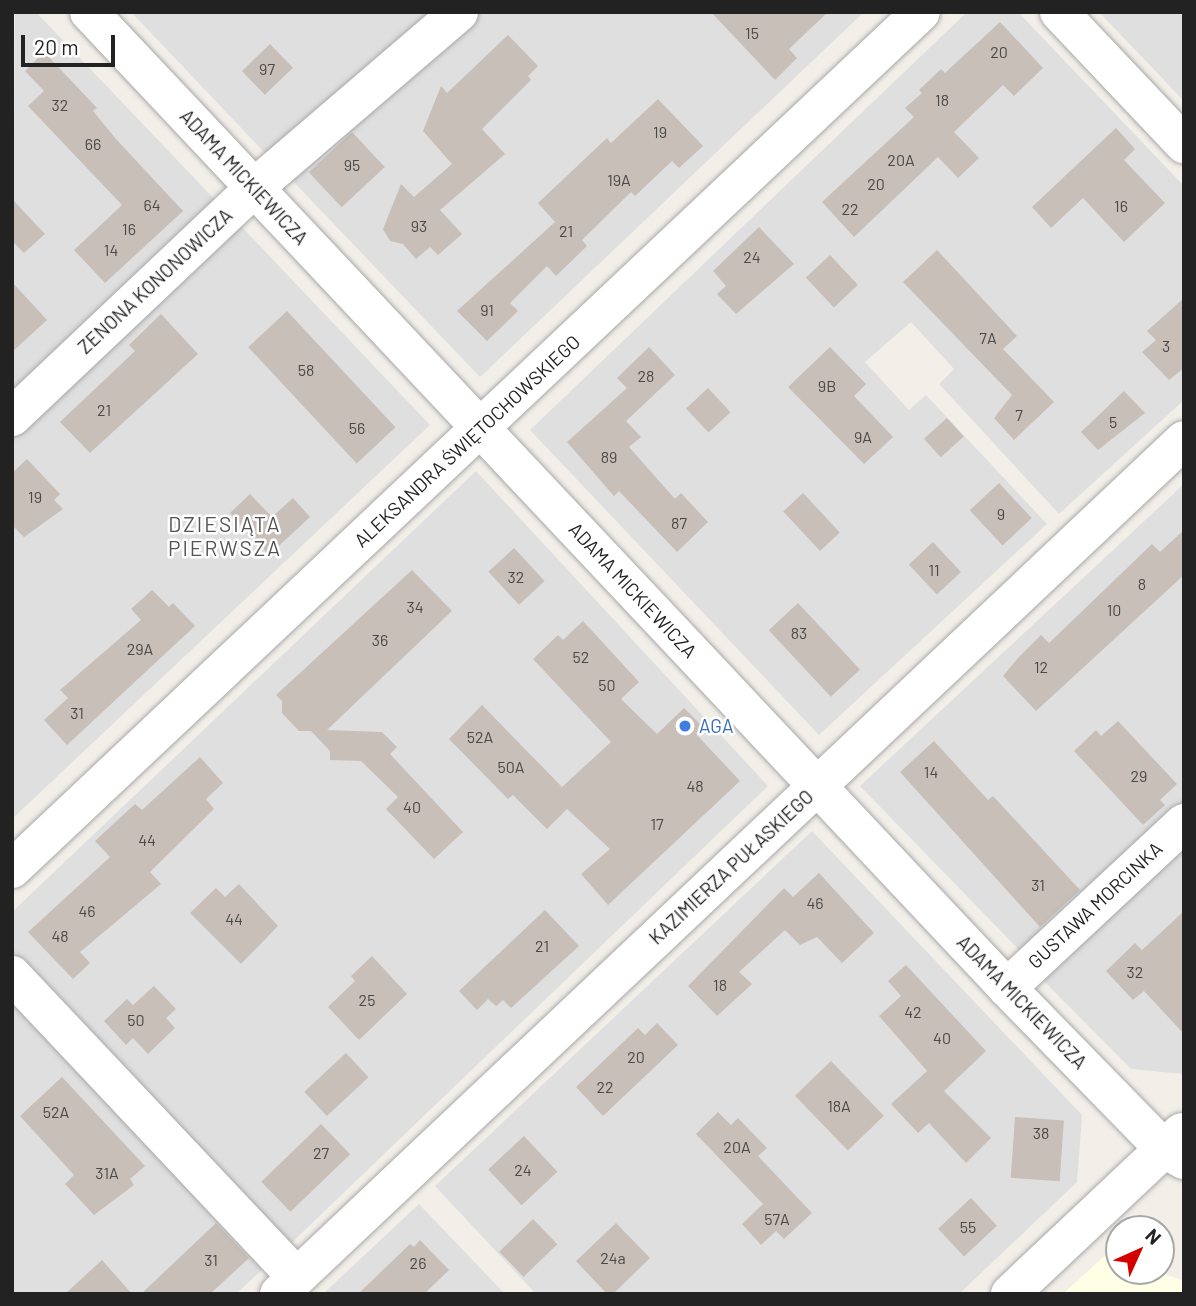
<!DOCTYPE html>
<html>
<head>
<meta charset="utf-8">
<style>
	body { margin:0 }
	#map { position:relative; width:1196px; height:1306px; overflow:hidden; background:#f2efe9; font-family:Barlow,sans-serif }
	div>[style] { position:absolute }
	.residential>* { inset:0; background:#e0dfdf }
	.education>* { inset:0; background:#ffffe5 }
	.building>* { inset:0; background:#c7bfb8; transform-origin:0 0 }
	.roads { filter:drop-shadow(0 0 2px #a9a9a9) drop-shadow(0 0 2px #a9a9a9) }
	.minor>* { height:38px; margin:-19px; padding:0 19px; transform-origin:19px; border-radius:19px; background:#fff }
	.dots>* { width:19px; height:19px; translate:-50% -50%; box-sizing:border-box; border:4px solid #fff; border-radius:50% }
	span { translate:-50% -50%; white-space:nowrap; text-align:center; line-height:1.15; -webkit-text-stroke:5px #fff; paint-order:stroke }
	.number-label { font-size:16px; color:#4b4948 }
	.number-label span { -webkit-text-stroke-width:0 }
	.street-label { font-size:19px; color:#222 }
	.shop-label { font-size:19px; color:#366cbe }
	.left { translate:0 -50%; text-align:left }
	.neighbourhood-label { font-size:21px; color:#555; letter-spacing:2px }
	.frame { position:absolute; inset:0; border:14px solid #222; pointer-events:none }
	.north { position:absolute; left:1105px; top:1215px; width:70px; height:70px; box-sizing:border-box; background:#fff; border:2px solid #a7a7a7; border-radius:50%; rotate:45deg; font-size:19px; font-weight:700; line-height:28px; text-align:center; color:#222 }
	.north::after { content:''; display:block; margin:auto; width:24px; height:32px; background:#d40000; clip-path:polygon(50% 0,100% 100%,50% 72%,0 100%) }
	.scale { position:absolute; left:21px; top:35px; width:94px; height:32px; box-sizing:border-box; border:4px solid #222; border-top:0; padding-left:9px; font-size:21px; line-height:24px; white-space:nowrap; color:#222; -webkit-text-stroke:5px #fff; paint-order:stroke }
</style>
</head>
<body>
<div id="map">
	<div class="residential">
		<i style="clip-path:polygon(15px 12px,36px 12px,220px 205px,12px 400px)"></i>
		<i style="clip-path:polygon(131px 12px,445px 12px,266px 154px)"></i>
		<i style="clip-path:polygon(471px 12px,864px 12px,480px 377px,288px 176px)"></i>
		<i style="clip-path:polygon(967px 12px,1018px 12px,1184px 186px,1184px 400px,1059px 514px,939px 384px,954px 369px,911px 322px,865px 362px,909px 410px,926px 395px,1047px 524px,819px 735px,530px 430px)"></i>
		<i style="clip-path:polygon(1099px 12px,1184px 12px,1184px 101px)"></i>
		<i style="clip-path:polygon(239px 224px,430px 425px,12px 819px,12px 438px)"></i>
		<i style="clip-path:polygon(476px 471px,768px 786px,284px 1250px,12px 959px,12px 912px)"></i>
		<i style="clip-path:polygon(1184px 484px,1184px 809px,1026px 957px,860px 786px)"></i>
		<i style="clip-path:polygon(812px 831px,1082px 1115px,1077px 1182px,959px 1294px,536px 1294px,435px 1186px)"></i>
		<i style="clip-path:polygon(1184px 838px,1184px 1074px,1131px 1069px,1038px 975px)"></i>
		<i style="clip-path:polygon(12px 989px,268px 1264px,236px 1294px,12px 1294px)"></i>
		<i style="clip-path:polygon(419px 1204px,505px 1294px,323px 1294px)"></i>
	</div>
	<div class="education">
		<i style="clip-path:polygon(1114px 1247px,1119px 1252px,1119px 1271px,1156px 1271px,1184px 1281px,1184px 1294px,1063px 1294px)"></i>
	</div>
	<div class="building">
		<i style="clip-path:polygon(711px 12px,828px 12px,789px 49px,797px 58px,775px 80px)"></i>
		<i style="clip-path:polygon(1000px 22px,1043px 68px,1014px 96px,1003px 85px,954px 132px,979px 158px,958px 178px,938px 157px,854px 237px,822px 202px,914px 117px,905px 108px,922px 93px,919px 90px,941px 69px,945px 73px)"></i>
		<i style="clip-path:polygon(508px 35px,538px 66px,528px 76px,531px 80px,482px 129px,505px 154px,440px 210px,462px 234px,438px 255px,430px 247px,416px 259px,403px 244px,390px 241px,383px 229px,401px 184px,414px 197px,452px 164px,423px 131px,441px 86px,447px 93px)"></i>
		<i style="left:270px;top:44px;width:33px;height:39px;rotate:46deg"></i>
		<i style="clip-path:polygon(44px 52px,97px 108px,93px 111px,116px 139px,183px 211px,105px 283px,74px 250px,122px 205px,28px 106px,44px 91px,25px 71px)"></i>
		<i style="clip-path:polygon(658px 99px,703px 146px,679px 168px,672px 161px,635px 196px,631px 192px,582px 240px,587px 246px,556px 276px,547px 266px,510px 303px,518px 311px,487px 341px,457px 311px,555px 222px,538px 203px,607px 138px,611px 143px)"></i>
		<i style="clip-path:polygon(1116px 128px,1135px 149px,1124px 160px,1165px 203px,1124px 242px,1083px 198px,1051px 228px,1032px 207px)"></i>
		<i style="left:352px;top:132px;width:48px;height:59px;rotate:47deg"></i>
		<i style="clip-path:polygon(12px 199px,45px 234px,24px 253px,12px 241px)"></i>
		<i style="clip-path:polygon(759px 227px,794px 264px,736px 314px,717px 294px,726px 286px,713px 271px)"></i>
		<i style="clip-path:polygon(937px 250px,1017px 336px,1003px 349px,1054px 402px,1014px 440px,994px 418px,1012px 395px,903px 282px)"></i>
		<i style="left:830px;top:255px;width:41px;height:33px;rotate:47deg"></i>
		<i style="clip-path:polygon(12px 282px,47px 320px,12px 352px)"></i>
		<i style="clip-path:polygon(1184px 298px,1184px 368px,1169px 380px,1142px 352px,1156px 340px,1147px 331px)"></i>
		<i style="left:287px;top:311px;width:159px;height:53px;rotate:47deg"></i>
		<i style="clip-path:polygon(161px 314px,198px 354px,90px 453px,60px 422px,135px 351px,129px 345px)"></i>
		<i style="clip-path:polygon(649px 347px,675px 375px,626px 421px,641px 437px,629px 447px,675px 499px,681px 493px,708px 522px,677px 552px,619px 491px,614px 496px,567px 442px,627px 388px,617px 378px)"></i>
		<i style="clip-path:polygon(830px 347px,866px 384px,854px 396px,893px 437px,864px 464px,788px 387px)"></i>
		<i style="left:708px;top:388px;width:33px;height:30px;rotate:47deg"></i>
		<i style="clip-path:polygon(1124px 391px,1145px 413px,1098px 450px,1081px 432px)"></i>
		<i style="left:947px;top:418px;width:25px;height:31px;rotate:48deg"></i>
		<i style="clip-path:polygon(27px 459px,60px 494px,54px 500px,63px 509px,24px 537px,12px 525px,12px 473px)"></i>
		<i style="left:999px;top:483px;width:48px;height:40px;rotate:47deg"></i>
		<i style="left:803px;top:493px;width:54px;height:27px;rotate:47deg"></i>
		<i style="clip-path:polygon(250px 494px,272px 517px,293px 498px,310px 517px,269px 555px,230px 513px)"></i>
		<i style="clip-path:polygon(1184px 530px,1184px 575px,1036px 711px,1003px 676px,1018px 658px,1041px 635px,1049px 643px,1152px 544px,1160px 552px)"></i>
		<i style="left:933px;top:542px;width:41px;height:33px;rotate:47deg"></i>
		<i style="left:514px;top:548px;width:45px;height:35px;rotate:47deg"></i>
		<i style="clip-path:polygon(412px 570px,452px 611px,327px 730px,382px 732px,397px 747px,390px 754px,463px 832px,434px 859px,386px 809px,398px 797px,361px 761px,330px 760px,330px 751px,311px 731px,299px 731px,282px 713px,282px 701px,276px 695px)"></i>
		<i style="clip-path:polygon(152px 590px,169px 607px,173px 603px,195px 626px,67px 745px,44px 720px,68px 698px,60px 690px,141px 620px,131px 609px)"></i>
		<i style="left:798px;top:603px;width:91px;height:40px;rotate:47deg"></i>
		<i style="clip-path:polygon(583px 621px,639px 682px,621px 699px,657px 734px,684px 708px,703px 727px,696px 734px,740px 781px,608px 905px,581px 874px,610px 849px,567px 809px,547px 829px,513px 795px,508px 799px,449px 739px,482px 705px,562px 787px,611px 742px,533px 659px,558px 635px,563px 640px)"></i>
		<i style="clip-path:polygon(1118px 721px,1177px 784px,1160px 800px,1165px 805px,1143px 825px,1074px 751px,1096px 730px,1101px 736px)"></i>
		<i style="clip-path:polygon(934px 741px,988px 800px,993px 796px,1080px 890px,1040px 927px,900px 772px)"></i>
		<i style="clip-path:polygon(200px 757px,223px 783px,206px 799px,214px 809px,150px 872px,161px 884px,80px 952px,90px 963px,73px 979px,28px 932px,110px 857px,95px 841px,135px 804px,142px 810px)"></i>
		<i style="clip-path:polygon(819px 873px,874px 933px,842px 963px,817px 937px,800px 945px,785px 930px,739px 972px,752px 984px,717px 1016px,688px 986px,784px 888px,793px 897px)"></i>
		<i style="clip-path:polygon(239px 884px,278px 926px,241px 964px,190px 913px,216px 888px,225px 897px)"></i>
		<i style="clip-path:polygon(545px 910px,579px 946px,511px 1008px,503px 1000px,496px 1006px,488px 999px,477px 1010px,459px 991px)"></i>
		<i style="clip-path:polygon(1184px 911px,1184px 1034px,1144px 991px,1133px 1000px,1106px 971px,1135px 943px,1142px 950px)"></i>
		<i style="clip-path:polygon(372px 956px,407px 994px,359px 1040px,328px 1007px,355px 981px,351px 976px)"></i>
		<i style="clip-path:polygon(906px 965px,986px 1051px,944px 1091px,991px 1138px,966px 1163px,929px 1123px,918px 1133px,891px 1104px,927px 1071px,879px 1016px,901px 996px,888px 981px)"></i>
		<i style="clip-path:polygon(154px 986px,176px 1009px,166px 1018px,175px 1028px,148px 1054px,133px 1038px,126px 1045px,104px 1021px,127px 999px,133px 1005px)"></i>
		<i style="clip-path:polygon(657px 1023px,678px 1045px,603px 1116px,576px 1087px,638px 1028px,645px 1035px)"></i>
		<i style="left:346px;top:1053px;width:33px;height:57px;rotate:47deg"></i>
		<i style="left:831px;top:1061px;width:76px;height:50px;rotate:46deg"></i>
		<i style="clip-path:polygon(62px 1077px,145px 1166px,130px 1179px,134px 1185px,94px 1215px,65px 1184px,74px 1175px,20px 1116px)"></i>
		<i style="clip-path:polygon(718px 1112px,731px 1125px,738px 1118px,767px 1148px,758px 1156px,812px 1213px,784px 1239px,776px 1231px,761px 1245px,742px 1224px,763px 1204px,696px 1134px)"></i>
		<i style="left:1015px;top:1117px;width:49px;height:61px;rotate:4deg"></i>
		<i style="left:321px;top:1124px;width:42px;height:83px;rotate:46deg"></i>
		<i style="left:524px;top:1136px;width:49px;height:49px;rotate:47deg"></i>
		<i style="left:971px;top:1198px;width:38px;height:45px;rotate:47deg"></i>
		<i style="left:533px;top:1219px;width:35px;height:47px;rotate:46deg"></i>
		<i style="clip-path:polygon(216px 1223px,249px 1258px,210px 1294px,141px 1294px)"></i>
		<i style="clip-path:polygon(616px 1223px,650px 1258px,613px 1294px,607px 1294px,576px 1261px)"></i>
		<i style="clip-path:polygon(420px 1240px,449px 1270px,424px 1294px,358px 1294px,410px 1244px,414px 1247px)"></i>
		<i style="clip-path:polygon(102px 1260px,132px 1294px,65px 1294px)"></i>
	</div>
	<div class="roads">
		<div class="minor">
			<i style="left:89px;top:12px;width:1340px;rotate:46.75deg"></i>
			<i style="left:1007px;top:988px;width:225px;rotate:45.7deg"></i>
			<i style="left:1164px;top:1149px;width:23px;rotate:29deg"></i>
			<i style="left:1059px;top:12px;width:182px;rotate:46.6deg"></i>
			<i style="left:12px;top:417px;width:333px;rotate:-43.4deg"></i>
			<i style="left:254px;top:188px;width:270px;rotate:-40.6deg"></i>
			<i style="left:12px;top:869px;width:1249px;rotate:-43.31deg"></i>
			<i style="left:12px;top:975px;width:415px;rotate:46.7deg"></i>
			<i style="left:1007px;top:988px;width:242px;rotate:-43deg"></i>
			<i style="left:279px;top:1294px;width:1244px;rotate:-43.34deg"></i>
			<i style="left:1010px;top:1294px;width:236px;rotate:-43.3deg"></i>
		</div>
	</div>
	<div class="dots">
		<i style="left:685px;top:726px;background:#3f7fe0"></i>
	</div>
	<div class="number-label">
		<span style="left:752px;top:33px">15</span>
		<span style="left:999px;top:52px">20</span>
		<span style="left:267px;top:69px">97</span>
		<span style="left:942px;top:100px">18</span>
		<span style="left:60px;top:105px">32</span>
		<span style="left:660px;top:132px">19</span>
		<span style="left:93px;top:144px">66</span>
		<span style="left:901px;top:160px">20A</span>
		<span style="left:352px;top:165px">95</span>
		<span style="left:619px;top:180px">19A</span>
		<span style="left:876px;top:184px">20</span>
		<span style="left:152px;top:205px">64</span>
		<span style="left:1121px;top:206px">16</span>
		<span style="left:850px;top:209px">22</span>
		<span style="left:419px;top:226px">93</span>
		<span style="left:129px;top:229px">16</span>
		<span style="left:566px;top:231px">21</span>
		<span style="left:111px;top:250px">14</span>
		<span style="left:752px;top:257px">24</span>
		<span style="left:487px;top:310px">91</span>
		<span style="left:988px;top:338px">7A</span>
		<span style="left:1166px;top:346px">3</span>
		<span style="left:306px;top:370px">58</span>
		<span style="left:646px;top:376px">28</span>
		<span style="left:827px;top:386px">9B</span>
		<span style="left:104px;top:410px">21</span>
		<span style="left:1019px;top:415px">7</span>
		<span style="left:1113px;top:422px">5</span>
		<span style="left:357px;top:428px">56</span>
		<span style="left:863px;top:437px">9A</span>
		<span style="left:609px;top:457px">89</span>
		<span style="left:35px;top:497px">19</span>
		<span style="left:1001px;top:514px">9</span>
		<span style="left:679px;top:523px">87</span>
		<span style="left:934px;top:570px">11</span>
		<span style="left:516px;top:577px">32</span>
		<span style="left:1142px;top:584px">8</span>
		<span style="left:415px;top:607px">34</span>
		<span style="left:1114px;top:610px">10</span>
		<span style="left:799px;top:633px">83</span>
		<span style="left:380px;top:640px">36</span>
		<span style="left:140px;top:649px">29A</span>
		<span style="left:581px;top:657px">52</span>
		<span style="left:1041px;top:667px">12</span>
		<span style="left:607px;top:685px">50</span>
		<span style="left:77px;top:713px">31</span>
		<span style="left:480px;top:737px">52A</span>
		<span style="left:511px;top:767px">50A</span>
		<span style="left:931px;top:772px">14</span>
		<span style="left:1139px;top:776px">29</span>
		<span style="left:695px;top:786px">48</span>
		<span style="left:412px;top:807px">40</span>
		<span style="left:657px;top:824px">17</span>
		<span style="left:147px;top:840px">44</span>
		<span style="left:1038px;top:885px">31</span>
		<span style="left:815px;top:903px">46</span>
		<span style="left:87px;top:911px">46</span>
		<span style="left:234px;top:919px">44</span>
		<span style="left:60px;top:936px">48</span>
		<span style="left:542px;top:946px">21</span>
		<span style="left:1135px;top:972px">32</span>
		<span style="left:720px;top:985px">18</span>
		<span style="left:367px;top:1000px">25</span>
		<span style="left:913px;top:1012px">42</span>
		<span style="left:136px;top:1020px">50</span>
		<span style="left:942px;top:1038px">40</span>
		<span style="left:636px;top:1057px">20</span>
		<span style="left:605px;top:1087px">22</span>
		<span style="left:839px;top:1106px">18A</span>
		<span style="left:56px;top:1112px">52A</span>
		<span style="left:1041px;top:1133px">38</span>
		<span style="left:737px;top:1147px">20A</span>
		<span style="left:321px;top:1153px">27</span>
		<span style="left:523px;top:1170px">24</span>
		<span style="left:107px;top:1173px">31A</span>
		<span style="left:777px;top:1219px">57A</span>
		<span style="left:968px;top:1227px">55</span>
		<span style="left:613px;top:1258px">24a</span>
		<span style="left:211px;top:1260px">31</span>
		<span style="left:418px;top:1263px">26</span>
	</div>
	<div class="street-label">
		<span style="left:244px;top:177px;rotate:47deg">ADAMA MICKIEWICZA</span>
		<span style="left:155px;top:281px;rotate:-43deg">ZENONA KONONOWICZA</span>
		<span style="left:467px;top:441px;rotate:-43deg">ALEKSANDRA ŚWIĘTOCHOWSKIEGO</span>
		<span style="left:633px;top:590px;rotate:47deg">ADAMA MICKIEWICZA</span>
		<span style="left:731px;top:867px;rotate:-43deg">KAZIMIERZA PUŁASKIEGO</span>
		<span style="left:1095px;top:905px;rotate:-43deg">GUSTAWA MORCINKA</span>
		<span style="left:1022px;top:1002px;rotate:46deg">ADAMA MICKIEWICZA</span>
	</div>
	<div class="shop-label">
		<span class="left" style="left:699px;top:726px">AGA</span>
	</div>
	<div class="neighbourhood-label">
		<span style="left:225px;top:536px">DZIESIĄTA<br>PIERWSZA</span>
	</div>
	<div class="frame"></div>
	<div class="north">N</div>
	<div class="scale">20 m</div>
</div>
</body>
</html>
